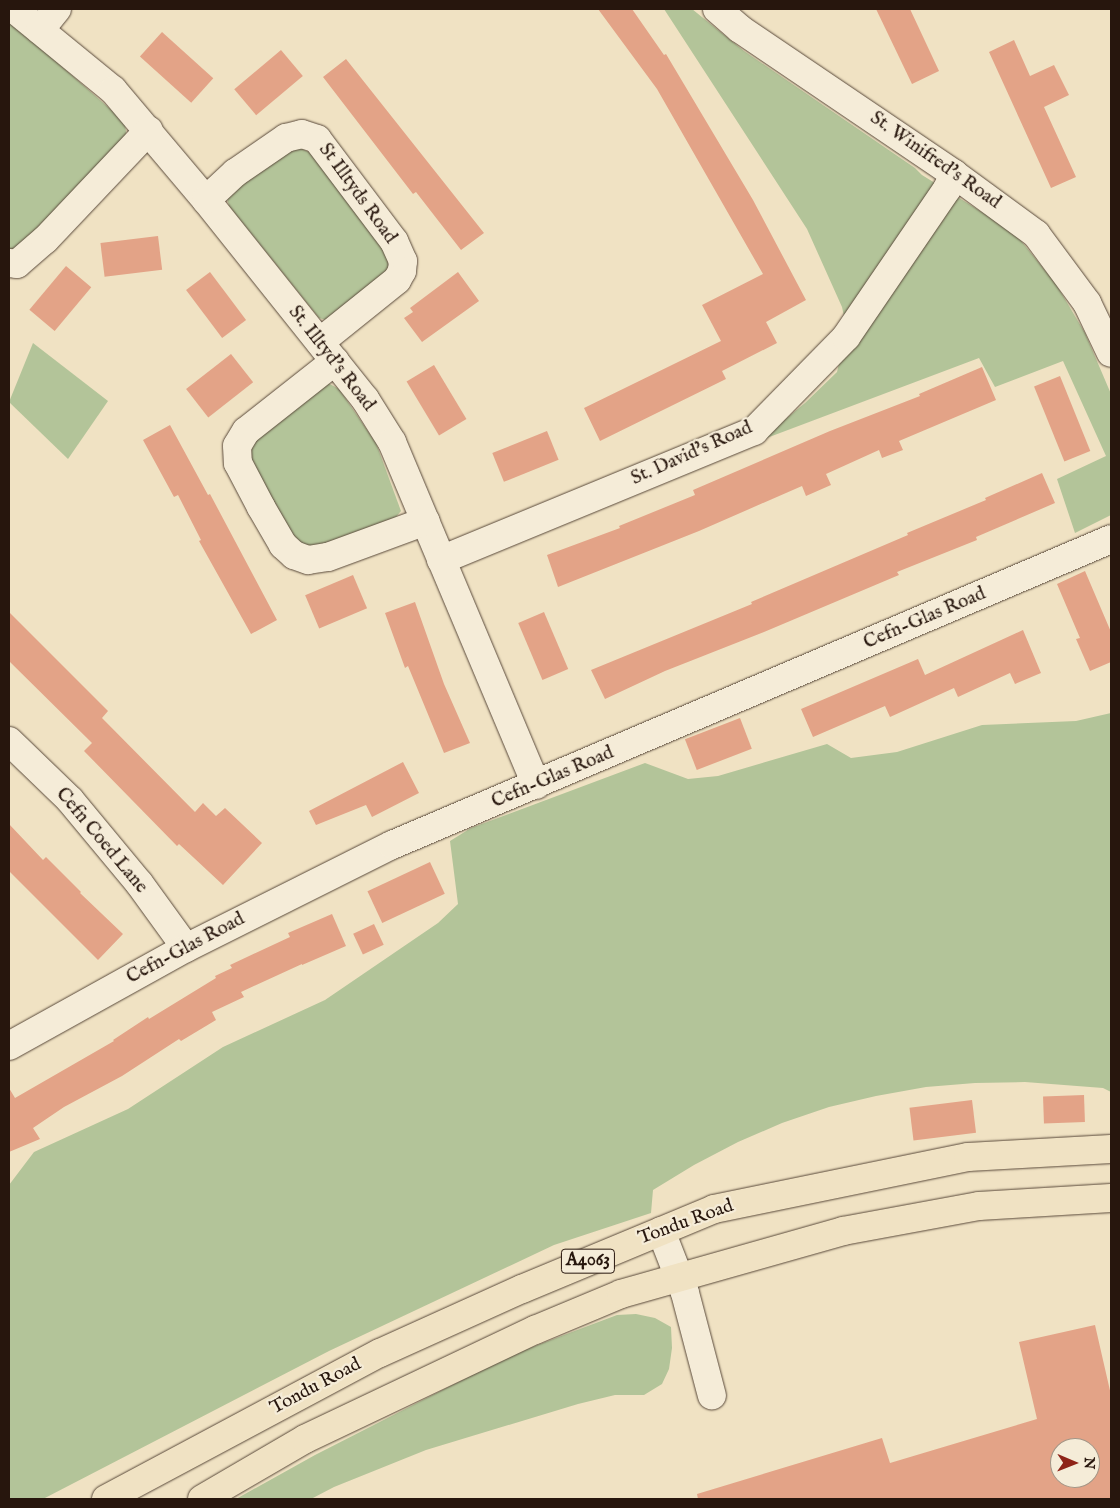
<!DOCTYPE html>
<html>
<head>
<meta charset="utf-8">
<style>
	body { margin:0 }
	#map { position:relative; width:1120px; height:1508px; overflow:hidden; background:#f0e2c3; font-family:"IM FELL English",serif }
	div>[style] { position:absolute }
	.green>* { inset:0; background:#b3c499 }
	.building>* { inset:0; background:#e3a387; transform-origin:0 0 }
	.roads { filter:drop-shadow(0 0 1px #59493a) drop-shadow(0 0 1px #59493a) }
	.minor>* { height:28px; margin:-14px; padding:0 14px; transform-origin:14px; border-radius:14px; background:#f5ecd8 }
	.major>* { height:28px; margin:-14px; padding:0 14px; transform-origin:14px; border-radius:14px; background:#f0e2c3 }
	span { translate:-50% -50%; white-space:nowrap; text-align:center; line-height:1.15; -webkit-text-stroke:4.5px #f5ecd8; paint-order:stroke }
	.shield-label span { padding:1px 4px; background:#f5ecd8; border:1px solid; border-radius:4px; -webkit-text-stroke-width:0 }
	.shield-label { font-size:18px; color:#27160d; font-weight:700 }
	.street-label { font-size:19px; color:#27160d }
	.frame { position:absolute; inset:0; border:10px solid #27160d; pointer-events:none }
	.north { position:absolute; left:1050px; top:1438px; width:50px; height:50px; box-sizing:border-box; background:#f5ecd8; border:1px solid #a39687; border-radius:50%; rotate:91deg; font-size:14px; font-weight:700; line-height:20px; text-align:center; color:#27160d }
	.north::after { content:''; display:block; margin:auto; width:18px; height:22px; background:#8f2418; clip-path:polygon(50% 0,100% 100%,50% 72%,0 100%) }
</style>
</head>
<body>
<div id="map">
	<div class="green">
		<i style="clip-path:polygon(664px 9px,692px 9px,744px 51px,915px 168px,922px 175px,1014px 232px,1056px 284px,1085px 333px,1111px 394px,1111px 515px,1075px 533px,1057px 479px,1106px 456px,1063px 361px,995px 387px,979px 358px,759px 441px,805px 403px,837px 372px,847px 330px,842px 307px,807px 229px)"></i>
		<i style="clip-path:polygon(9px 20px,125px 122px,126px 133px,124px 140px,21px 248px,9px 252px)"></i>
		<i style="clip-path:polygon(289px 147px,298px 147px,315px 155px,388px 252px,390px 271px,326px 320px,319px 318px,229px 206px,227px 198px,228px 193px)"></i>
		<i style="clip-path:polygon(33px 343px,108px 401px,68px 459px,9px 402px)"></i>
		<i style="clip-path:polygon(326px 382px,339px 389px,376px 443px,401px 511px,396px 517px,315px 550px,293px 541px,251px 464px,249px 451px,252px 441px)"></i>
		<i style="clip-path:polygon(1111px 713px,1111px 1092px,1103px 1088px,1025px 1082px,975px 1083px,926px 1087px,876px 1096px,829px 1107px,782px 1123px,738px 1142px,694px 1165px,653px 1190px,651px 1213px,554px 1245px,329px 1351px,43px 1499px,9px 1499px,9px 1185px,34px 1152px,128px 1109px,223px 1047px,325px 1000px,438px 923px,458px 904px,450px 841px,471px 828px,645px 763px,688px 779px,718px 776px,827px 744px,851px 758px,897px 752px,982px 725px,1076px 721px)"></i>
		<i style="clip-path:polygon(636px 1314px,655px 1318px,671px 1327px,672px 1348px,669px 1369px,662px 1384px,644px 1395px,615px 1395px,578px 1404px,426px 1450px,334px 1487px,311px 1499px,236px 1499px,315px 1455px,511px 1355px,617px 1315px)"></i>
	</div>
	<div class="building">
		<i style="clip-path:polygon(598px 9px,632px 9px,664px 55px,666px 54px,753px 200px,806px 300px,766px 322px,777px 343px,722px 371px,726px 379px,600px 441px,584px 408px,721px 341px,702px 305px,763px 274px,657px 89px)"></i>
		<i style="clip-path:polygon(876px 9px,910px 9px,939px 71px,912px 84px)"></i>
		<i style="left:162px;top:32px;width:69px;height:33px;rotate:42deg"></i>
		<i style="clip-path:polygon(1014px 40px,1030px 76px,1054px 65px,1069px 95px,1044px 107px,1076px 177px,1051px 188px,989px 52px)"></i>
		<i style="left:281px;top:50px;width:34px;height:61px;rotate:50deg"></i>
		<i style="clip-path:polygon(346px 59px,484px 233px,461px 250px,416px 192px,413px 194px,323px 77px)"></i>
		<i style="left:158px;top:236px;width:34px;height:58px;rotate:83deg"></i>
		<i style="left:66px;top:266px;width:33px;height:57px;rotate:40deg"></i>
		<i style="left:210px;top:272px;width:60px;height:30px;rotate:53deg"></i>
		<i style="clip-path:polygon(458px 272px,479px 301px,422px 342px,404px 318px,413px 312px,410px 308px)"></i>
		<i style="left:231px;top:354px;width:36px;height:57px;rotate:52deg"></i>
		<i style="left:434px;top:365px;width:63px;height:32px;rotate:59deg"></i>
		<i style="clip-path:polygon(982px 367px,996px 400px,899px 441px,903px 450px,882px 458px,879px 450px,826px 474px,831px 485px,806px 496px,802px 486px,699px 531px,558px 587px,547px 555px,620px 528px,619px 526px,695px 495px,693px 490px,830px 431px,920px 396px,919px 394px)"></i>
		<i style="left:1060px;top:376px;width:81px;height:28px;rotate:68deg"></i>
		<i style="clip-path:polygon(170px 425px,208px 495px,210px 494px,277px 620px,251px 634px,199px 541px,201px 540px,178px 495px,174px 497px,143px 440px)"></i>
		<i style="left:547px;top:431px;width:31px;height:59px;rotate:68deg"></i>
		<i style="clip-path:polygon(1042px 473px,1055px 503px,976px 537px,977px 540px,897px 572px,899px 575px,764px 632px,665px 671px,605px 699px,591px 670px,752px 604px,751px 602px,908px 535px,907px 533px,986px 500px,985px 498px)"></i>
		<i style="clip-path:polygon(1085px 571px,1111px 632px,1111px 662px,1090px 671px,1076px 639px,1080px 638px,1057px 584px)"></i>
		<i style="left:353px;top:575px;width:36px;height:52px;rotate:67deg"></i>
		<i style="clip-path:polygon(415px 602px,444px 684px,470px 743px,444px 753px,408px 666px,405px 668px,385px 613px)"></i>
		<i style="clip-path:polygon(9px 612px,108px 711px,102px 718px,195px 812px,203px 803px,216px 816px,225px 808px,262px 843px,223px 885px,179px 844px,177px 846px,84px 751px,92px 743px,9px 661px)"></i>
		<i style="left:544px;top:612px;width:62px;height:28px;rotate:67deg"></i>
		<i style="clip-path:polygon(1023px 630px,1041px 673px,1015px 684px,1010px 673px,958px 697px,954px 688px,890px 717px,885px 706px,813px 737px,801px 709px,918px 659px,925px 675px)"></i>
		<i style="left:740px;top:718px;width:33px;height:59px;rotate:69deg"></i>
		<i style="clip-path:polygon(403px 762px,419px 793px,372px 817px,366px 805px,316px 825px,309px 811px)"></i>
		<i style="clip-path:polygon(9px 824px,43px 860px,46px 857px,81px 892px,80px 893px,123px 934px,98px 960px,9px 871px)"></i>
		<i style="left:430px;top:862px;width:35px;height:69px;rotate:65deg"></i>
		<i style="clip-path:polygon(332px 914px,346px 946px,302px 965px,302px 964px,241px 992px,244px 997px,212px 1012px,216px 1020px,181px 1041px,179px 1039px,122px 1076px,64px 1107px,33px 1128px,40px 1139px,9px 1152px,9px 1088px,15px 1098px,114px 1041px,113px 1040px,148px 1017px,149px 1019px,216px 978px,215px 976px,232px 968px,230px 965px,290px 937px,288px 933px)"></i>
		<i style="left:374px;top:924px;width:23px;height:23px;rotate:65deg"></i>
		<i style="left:1084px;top:1095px;width:27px;height:41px;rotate:88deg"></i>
		<i style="left:972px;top:1100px;width:33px;height:63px;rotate:83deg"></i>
		<i style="clip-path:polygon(evenodd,1095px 1325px,1111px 1395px,1111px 1499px,698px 1499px,697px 1494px,882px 1438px,890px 1463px,1037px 1419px,1019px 1342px,1095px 1325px,1060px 1448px,1090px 1448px,1090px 1478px,1060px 1478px,1060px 1448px)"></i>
	</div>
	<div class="roads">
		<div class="minor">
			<i style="left:14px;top:9px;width:128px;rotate:39.3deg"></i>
			<i style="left:113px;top:90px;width:144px;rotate:49.8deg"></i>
			<i style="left:206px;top:200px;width:255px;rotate:51.4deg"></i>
			<i style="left:365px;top:399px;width:51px;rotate:57.9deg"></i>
			<i style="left:392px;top:442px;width:372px;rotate:67.2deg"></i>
			<i style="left:717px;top:9px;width:30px;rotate:41deg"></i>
			<i style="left:740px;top:29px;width:258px;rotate:34.1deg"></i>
			<i style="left:954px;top:174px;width:102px;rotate:36.2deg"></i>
			<i style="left:1036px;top:234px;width:86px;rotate:53.5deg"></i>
			<i style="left:1087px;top:303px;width:55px;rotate:64.4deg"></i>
			<i style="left:40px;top:30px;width:27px;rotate:-51deg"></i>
			<i style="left:206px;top:200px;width:40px;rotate:-43deg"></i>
			<i style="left:235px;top:173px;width:62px;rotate:-34.5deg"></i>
			<i style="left:286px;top:138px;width:16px;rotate:-14deg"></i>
			<i style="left:302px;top:134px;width:16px;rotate:18deg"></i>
			<i style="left:317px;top:139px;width:128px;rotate:53deg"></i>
			<i style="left:394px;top:241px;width:22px;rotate:66deg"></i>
			<i style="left:403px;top:261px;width:10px;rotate:96deg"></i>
			<i style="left:402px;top:271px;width:10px;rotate:119deg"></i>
			<i style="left:397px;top:280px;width:99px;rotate:141.2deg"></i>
			<i style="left:9px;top:263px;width:8px;rotate:7deg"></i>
			<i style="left:17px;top:264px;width:37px;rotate:-41deg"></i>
			<i style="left:45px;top:240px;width:151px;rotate:-46.6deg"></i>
			<i style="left:335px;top:361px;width:113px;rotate:141.8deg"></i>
			<i style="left:246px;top:431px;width:17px;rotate:121deg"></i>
			<i style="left:237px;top:446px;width:17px;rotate:87deg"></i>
			<i style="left:238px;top:463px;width:50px;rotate:62.4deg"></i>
			<i style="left:261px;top:507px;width:44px;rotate:59.9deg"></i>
			<i style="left:283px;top:545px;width:15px;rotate:42deg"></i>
			<i style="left:294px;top:555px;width:15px;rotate:20deg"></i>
			<i style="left:308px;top:560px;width:20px;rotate:-9deg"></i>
			<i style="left:328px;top:557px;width:104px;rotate:-20.2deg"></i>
			<i style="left:441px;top:560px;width:339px;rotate:-22.4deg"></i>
			<i style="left:754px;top:431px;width:132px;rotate:-45.6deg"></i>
			<i style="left:846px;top:337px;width:179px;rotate:-55.7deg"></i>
			<i style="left:947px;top:189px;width:17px;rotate:-65deg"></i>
			<i style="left:9px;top:741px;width:85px;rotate:44deg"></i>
			<i style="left:70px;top:800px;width:108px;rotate:50.3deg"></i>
			<i style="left:139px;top:883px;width:80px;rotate:54.1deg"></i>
			<i style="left:9px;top:1046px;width:202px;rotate:-29deg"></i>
			<i style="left:186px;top:948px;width:230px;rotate:-26.6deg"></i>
			<i style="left:392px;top:845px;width:781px;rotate:-23.05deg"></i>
			<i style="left:661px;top:1231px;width:66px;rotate:68.8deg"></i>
			<i style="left:685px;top:1293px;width:106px;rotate:75.3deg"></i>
		</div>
		<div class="major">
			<i style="left:106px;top:1499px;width:310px;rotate:-28.1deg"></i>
			<i style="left:380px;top:1353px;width:156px;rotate:-24.3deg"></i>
			<i style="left:522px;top:1289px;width:208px;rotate:-22.6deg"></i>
			<i style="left:714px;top:1209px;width:259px;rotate:-11.6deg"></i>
			<i style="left:968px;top:1157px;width:143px;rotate:-3.2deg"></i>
			<i style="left:202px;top:1499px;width:119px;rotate:-30.2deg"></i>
			<i style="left:305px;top:1439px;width:255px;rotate:-25.4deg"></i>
			<i style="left:535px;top:1330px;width:93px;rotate:-22.7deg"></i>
			<i style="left:621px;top:1294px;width:231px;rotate:-15.8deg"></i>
			<i style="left:843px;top:1231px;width:138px;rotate:-10.4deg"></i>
			<i style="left:979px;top:1206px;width:132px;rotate:-3.5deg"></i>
		</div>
	</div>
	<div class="shield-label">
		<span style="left:588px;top:1261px">A4063</span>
	</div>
	<div class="street-label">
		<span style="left:935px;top:161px;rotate:35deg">St. Winifred's Road</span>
		<span style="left:357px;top:194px;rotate:54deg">St Illtyds Road</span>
		<span style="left:331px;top:359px;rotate:52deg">St. Illtyd's Road</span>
		<span style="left:692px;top:454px;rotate:-24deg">St. David's Road</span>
		<span style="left:925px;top:619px;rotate:-23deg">Cefn-Glas Road</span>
		<span style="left:553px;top:778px;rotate:-23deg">Cefn-Glas Road</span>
		<span style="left:101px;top:841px;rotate:50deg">Cefn Coed Lane</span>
		<span style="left:186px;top:949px;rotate:-28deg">Cefn-Glas Road</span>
		<span style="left:686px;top:1223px;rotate:-20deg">Tondu Road</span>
		<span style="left:316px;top:1387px;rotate:-28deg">Tondu Road</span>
	</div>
	<div class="frame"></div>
	<div class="north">N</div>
</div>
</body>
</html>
